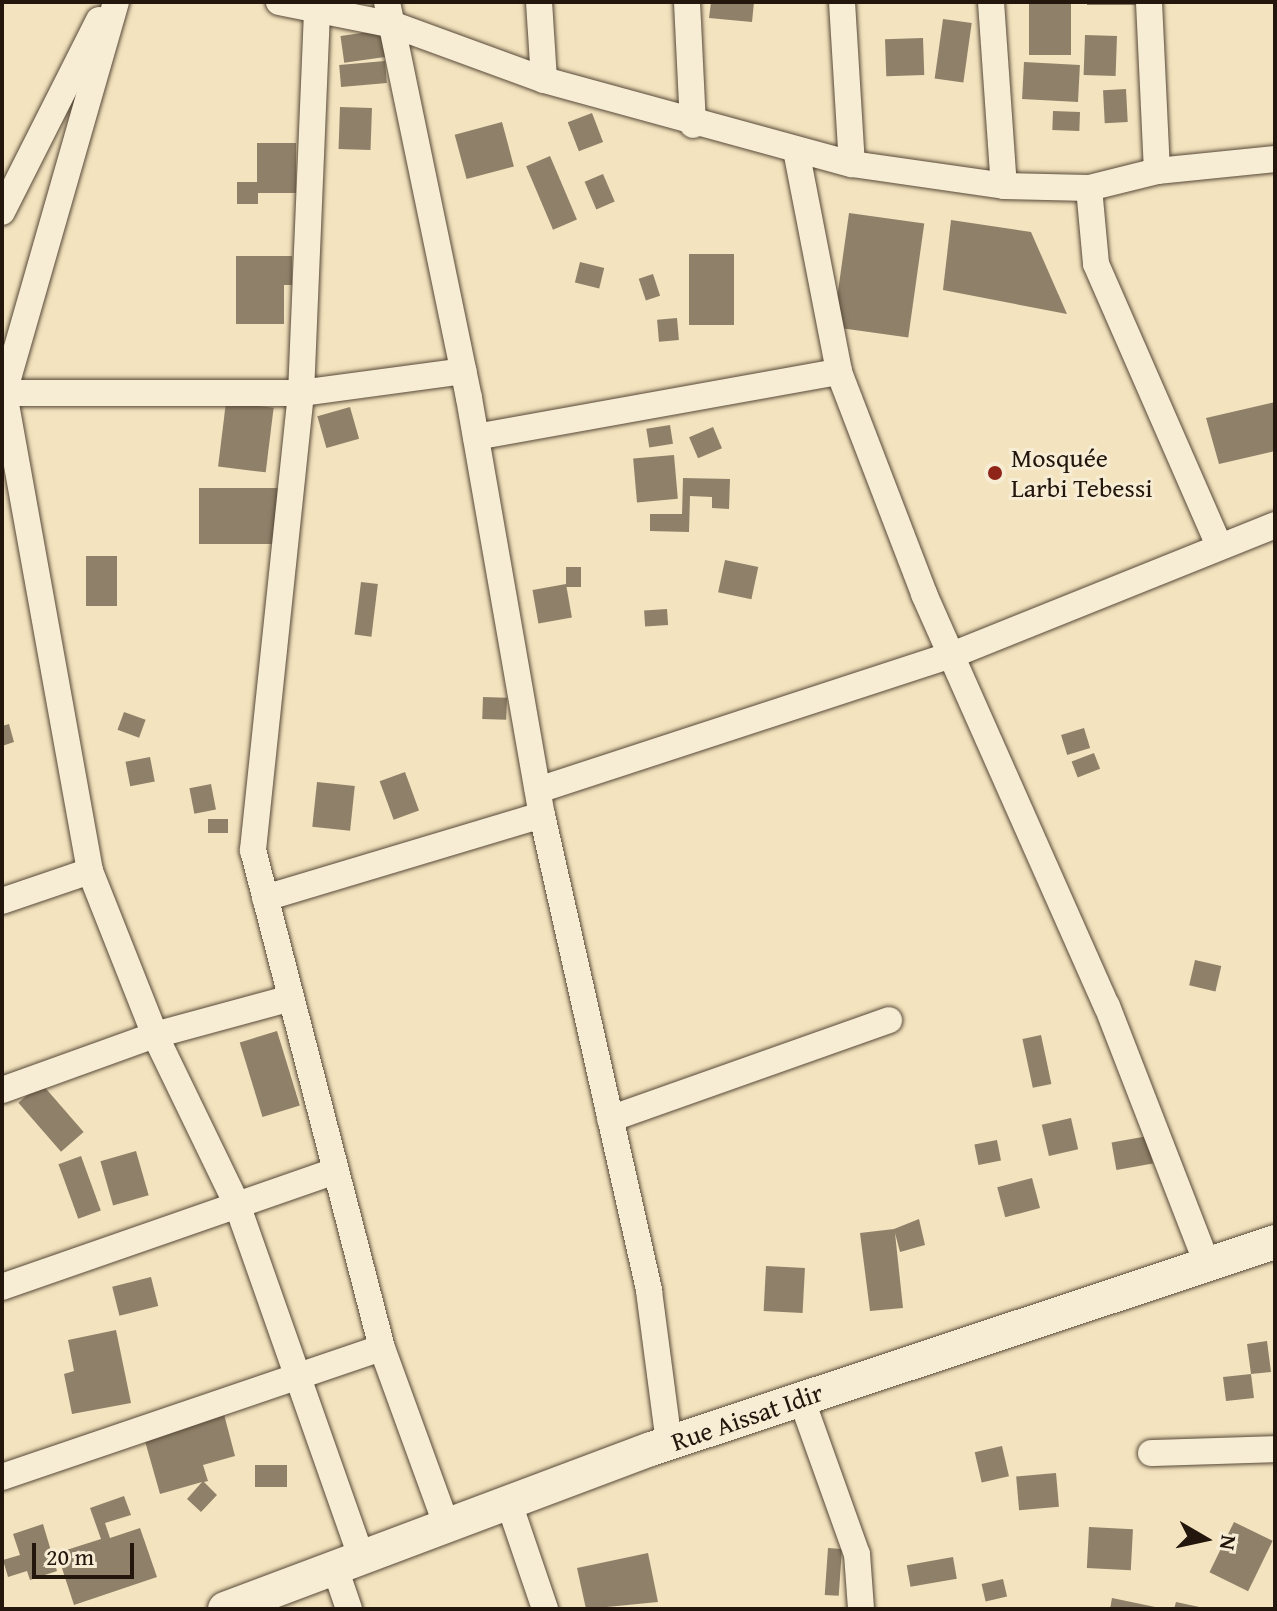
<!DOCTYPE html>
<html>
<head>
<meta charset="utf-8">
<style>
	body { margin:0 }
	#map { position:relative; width:1277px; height:1611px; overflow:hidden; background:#f3e3be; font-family:"Gentium Book Plus",serif }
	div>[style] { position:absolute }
	.building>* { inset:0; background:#8f8169; transform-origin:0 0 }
	.roads { filter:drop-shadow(0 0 2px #574938) drop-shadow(0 0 2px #574938) }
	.minor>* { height:26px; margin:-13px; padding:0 13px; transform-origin:13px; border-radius:13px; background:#f7edd5 }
	.tertiary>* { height:34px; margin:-17px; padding:0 17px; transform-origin:17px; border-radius:17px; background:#f7edd5 }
	.dots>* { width:22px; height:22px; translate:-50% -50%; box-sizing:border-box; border:4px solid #f7edd5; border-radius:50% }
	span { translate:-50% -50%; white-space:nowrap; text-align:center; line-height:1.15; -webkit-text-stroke:6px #f7edd5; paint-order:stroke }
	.poi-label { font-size:26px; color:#23160c }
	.left { translate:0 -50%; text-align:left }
	.street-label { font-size:26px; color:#23160c }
	.frame { position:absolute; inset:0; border:4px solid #23160c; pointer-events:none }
	.north { position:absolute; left:1165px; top:1499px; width:80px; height:80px; -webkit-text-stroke:6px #f7edd5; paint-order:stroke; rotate:99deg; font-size:22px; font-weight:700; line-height:32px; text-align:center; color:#23160c }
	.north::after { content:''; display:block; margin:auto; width:28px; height:36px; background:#23160c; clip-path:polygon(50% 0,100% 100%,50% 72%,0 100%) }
	.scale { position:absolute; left:32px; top:1543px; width:102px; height:36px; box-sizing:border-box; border:4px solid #23160c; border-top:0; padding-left:10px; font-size:24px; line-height:28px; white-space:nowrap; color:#23160c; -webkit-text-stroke:6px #f7edd5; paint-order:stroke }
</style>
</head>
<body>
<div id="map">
	<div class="building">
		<i style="clip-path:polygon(711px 2px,754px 2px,752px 22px,709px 18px)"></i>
		<i style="left:1029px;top:2px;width:42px;height:53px"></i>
		<i style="left:1087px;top:2px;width:49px;height:3px"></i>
		<i style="left:943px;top:19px;width:29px;height:60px;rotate:8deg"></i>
		<i style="left:390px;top:29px;width:27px;height:50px;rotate:82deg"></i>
		<i style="left:1085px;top:35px;width:32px;height:40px;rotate:2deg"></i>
		<i style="left:923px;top:38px;width:37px;height:38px;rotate:88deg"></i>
		<i style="left:385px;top:61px;width:22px;height:46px;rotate:85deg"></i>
		<i style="left:1024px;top:62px;width:56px;height:37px;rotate:3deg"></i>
		<i style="left:1126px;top:89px;width:33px;height:23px;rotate:87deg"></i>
		<i style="left:340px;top:107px;width:32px;height:42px;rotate:2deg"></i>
		<i style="left:1053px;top:111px;width:27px;height:19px;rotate:2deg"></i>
		<i style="left:592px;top:113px;width:31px;height:26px;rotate:69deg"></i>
		<i style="left:502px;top:122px;width:46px;height:49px;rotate:75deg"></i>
		<i style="clip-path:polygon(257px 143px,296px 143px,296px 193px,258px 193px,258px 204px,237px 204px,237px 182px,257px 182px)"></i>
		<i style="left:550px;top:156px;width:69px;height:26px;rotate:67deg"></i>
		<i style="left:603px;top:174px;width:30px;height:20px;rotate:67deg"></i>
		<i style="left:849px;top:213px;width:76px;height:115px;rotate:8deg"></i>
		<i style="clip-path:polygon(951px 220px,1031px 232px,1067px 314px,943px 290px)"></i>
		<i style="left:689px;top:254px;width:45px;height:71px"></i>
		<i style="clip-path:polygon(236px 256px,292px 256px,292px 285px,284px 285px,284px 324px,236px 324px)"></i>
		<i style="left:580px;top:262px;width:25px;height:21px;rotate:14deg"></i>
		<i style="left:653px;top:274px;width:23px;height:15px;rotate:72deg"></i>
		<i style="left:677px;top:318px;width:22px;height:20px;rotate:85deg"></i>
		<i style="left:226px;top:402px;width:48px;height:65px;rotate:7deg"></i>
		<i style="clip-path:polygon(1275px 402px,1275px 451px,1219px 464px,1206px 418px)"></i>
		<i style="left:350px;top:407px;width:33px;height:34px;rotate:74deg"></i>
		<i style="left:670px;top:425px;width:19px;height:24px;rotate:81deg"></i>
		<i style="left:713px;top:427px;width:23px;height:26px;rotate:67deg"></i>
		<i style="left:674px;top:455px;width:44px;height:41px;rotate:85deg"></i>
		<i style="clip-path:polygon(683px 478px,730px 479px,729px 509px,712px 508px,712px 497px,690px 496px,689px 532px,650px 531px,650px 514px,682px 514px)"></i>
		<i style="left:282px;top:488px;width:56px;height:83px;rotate:90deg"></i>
		<i style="left:86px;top:556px;width:31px;height:50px"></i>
		<i style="left:725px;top:560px;width:34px;height:33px;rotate:12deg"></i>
		<i style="left:566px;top:567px;width:15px;height:20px"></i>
		<i style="left:361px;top:582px;width:17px;height:53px;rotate:7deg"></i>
		<i style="left:566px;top:584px;width:34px;height:34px;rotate:80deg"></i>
		<i style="left:667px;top:609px;width:16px;height:23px;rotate:86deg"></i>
		<i style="left:483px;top:697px;width:24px;height:22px;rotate:2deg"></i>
		<i style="left:124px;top:712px;width:23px;height:19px;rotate:20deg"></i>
		<i style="clip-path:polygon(9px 724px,14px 742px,2px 746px,2px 726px)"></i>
		<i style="left:1084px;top:728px;width:21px;height:24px;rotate:73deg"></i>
		<i style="left:1094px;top:753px;width:17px;height:24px;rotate:69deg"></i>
		<i style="left:150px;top:757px;width:25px;height:25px;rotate:79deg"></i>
		<i style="left:405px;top:772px;width:41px;height:27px;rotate:70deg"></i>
		<i style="left:317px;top:782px;width:38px;height:45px;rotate:6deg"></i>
		<i style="left:211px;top:784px;width:26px;height:22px;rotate:79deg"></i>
		<i style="left:208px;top:819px;width:20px;height:14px"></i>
		<i style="left:1195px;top:960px;width:27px;height:26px;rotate:13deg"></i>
		<i style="left:277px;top:1031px;width:78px;height:39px;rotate:73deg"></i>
		<i style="left:1041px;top:1035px;width:50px;height:19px;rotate:78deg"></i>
		<i style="left:41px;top:1083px;width:65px;height:30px;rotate:49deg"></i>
		<i style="left:1071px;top:1118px;width:32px;height:30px;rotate:77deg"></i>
		<i style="left:1148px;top:1136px;width:28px;height:37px;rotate:80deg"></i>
		<i style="left:997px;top:1140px;width:21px;height:23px;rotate:79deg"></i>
		<i style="left:136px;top:1151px;width:46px;height:37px;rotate:74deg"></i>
		<i style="left:81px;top:1156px;width:58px;height:24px;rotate:70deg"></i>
		<i style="left:1032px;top:1178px;width:31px;height:36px;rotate:75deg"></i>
		<i style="clip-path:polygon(919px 1219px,925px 1245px,900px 1252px,895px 1233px,903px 1308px,870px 1311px,860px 1233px,894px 1229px)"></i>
		<i style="left:766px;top:1266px;width:39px;height:45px;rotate:3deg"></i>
		<i style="left:151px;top:1277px;width:30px;height:40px;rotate:76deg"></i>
		<i style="clip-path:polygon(116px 1330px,131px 1403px,72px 1414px,64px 1374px,74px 1371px,68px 1340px)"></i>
		<i style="clip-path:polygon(1267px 1341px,1271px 1372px,1251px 1374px,1254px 1398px,1226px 1401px,1223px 1377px,1251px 1374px,1247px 1344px)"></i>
		<i style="clip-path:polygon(220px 1399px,235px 1456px,203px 1465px,208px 1481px,204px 1482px,217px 1495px,201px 1512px,187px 1499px,202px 1482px,160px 1494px,143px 1434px)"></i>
		<i style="left:1002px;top:1446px;width:31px;height:28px;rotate:77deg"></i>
		<i style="left:287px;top:1465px;width:22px;height:32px;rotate:90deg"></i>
		<i style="left:1056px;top:1473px;width:34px;height:40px;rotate:85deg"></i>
		<i style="clip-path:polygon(124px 1496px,131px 1515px,105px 1523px,110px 1538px,140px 1528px,157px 1577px,74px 1605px,57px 1553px,101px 1539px,90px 1508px)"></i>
		<i style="left:1234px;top:1522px;width:43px;height:56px;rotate:26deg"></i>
		<i style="clip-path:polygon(43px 1524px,57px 1571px,30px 1580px,27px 1571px,8px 1577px,3px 1560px,20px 1555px,13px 1534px)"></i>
		<i style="left:1089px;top:1527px;width:44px;height:41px;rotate:3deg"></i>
		<i style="left:828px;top:1548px;width:14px;height:47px;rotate:4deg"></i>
		<i style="clip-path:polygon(648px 1553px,658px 1602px,586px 1609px,577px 1568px)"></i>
		<i style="left:953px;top:1557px;width:22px;height:47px;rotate:80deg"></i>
		<i style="left:1003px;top:1579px;width:18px;height:22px;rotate:77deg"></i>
		<i style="clip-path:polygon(1112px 1598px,1160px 1608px,1160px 1609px,1110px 1609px)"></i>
		<i style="clip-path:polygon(1176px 1602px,1204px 1608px,1204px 1609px,1174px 1609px)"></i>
	</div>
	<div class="roads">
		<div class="minor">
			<i style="left:116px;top:2px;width:407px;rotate:106deg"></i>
			<i style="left:4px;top:393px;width:486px;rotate:79.8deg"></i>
			<i style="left:90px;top:871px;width:176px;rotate:68.4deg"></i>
			<i style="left:155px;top:1035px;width:191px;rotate:64.2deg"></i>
			<i style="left:238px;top:1207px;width:371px;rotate:70.6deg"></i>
			<i style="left:279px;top:2px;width:117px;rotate:11.3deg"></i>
			<i style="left:394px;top:25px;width:160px;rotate:20.1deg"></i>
			<i style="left:544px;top:80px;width:319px;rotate:15.3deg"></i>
			<i style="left:852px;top:164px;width:154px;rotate:8.2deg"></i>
			<i style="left:1004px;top:186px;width:85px;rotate:1.3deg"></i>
			<i style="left:1089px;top:188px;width:70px;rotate:-14deg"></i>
			<i style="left:1157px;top:171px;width:119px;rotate:-5.8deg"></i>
			<i style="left:387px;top:2px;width:404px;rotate:78.3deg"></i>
			<i style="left:469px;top:398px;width:423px;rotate:80.1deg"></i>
			<i style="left:542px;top:815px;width:488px;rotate:77.3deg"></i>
			<i style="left:649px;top:1291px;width:153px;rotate:82.5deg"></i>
			<i style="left:539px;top:2px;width:78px;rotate:86.3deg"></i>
			<i style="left:687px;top:2px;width:123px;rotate:87.2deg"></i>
			<i style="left:842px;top:2px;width:162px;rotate:86.5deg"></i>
			<i style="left:991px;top:2px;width:184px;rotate:86deg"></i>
			<i style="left:1149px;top:2px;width:169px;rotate:87.3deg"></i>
			<i style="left:317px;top:12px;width:381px;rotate:92.4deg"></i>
			<i style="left:301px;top:393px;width:460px;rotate:96deg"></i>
			<i style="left:253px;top:850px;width:514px;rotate:75.48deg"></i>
			<i style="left:382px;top:1348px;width:190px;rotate:70deg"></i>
			<i style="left:796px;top:150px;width:226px;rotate:79deg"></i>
			<i style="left:839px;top:372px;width:238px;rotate:69deg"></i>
			<i style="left:924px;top:594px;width:451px;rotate:66.1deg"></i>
			<i style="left:1107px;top:1006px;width:277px;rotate:68.8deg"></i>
			<i style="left:1089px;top:188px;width:76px;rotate:84.7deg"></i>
			<i style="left:1096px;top:264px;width:307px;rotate:66.4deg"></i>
			<i style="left:2px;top:212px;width:215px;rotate:-63.2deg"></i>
			<i style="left:2px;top:393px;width:299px"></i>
			<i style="left:301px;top:393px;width:164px;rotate:-7.7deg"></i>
			<i style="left:476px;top:437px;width:369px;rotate:-10.2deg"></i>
			<i style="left:538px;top:790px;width:435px;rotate:-18.1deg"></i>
			<i style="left:952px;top:655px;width:348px;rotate:-21.9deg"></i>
			<i style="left:265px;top:898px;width:289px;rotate:-16.7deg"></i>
			<i style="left:2px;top:901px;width:93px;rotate:-18.8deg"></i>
			<i style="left:2px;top:1090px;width:163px;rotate:-19.8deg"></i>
			<i style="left:155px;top:1035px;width:141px;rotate:-15.2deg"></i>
			<i style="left:610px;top:1119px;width:296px;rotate:-19.5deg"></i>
			<i style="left:2px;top:1287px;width:353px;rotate:-19.2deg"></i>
			<i style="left:801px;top:1398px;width:166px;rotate:70.3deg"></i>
			<i style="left:857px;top:1554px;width:55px;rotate:85.8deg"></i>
			<i style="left:1151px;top:1453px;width:124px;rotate:-1.8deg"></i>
			<i style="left:2px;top:1477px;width:401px;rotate:-18.8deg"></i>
			<i style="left:510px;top:1506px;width:109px;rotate:71.2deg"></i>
			<i style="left:335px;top:1568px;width:43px;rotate:71.1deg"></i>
		</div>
		<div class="tertiary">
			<i style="left:225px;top:1609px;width:455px;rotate:-20.6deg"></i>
			<i style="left:651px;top:1449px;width:657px;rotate:-18.35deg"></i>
		</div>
	</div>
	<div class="dots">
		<i style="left:995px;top:473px;background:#8f2418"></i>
	</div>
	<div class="poi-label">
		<span class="left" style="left:1011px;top:473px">Mosquée<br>Larbi Tebessi</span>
	</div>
	<div class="street-label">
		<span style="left:747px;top:1417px;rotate:-19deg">Rue Aissat Idir</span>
	</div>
	<div class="frame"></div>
	<div class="north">N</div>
	<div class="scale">20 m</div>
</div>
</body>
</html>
